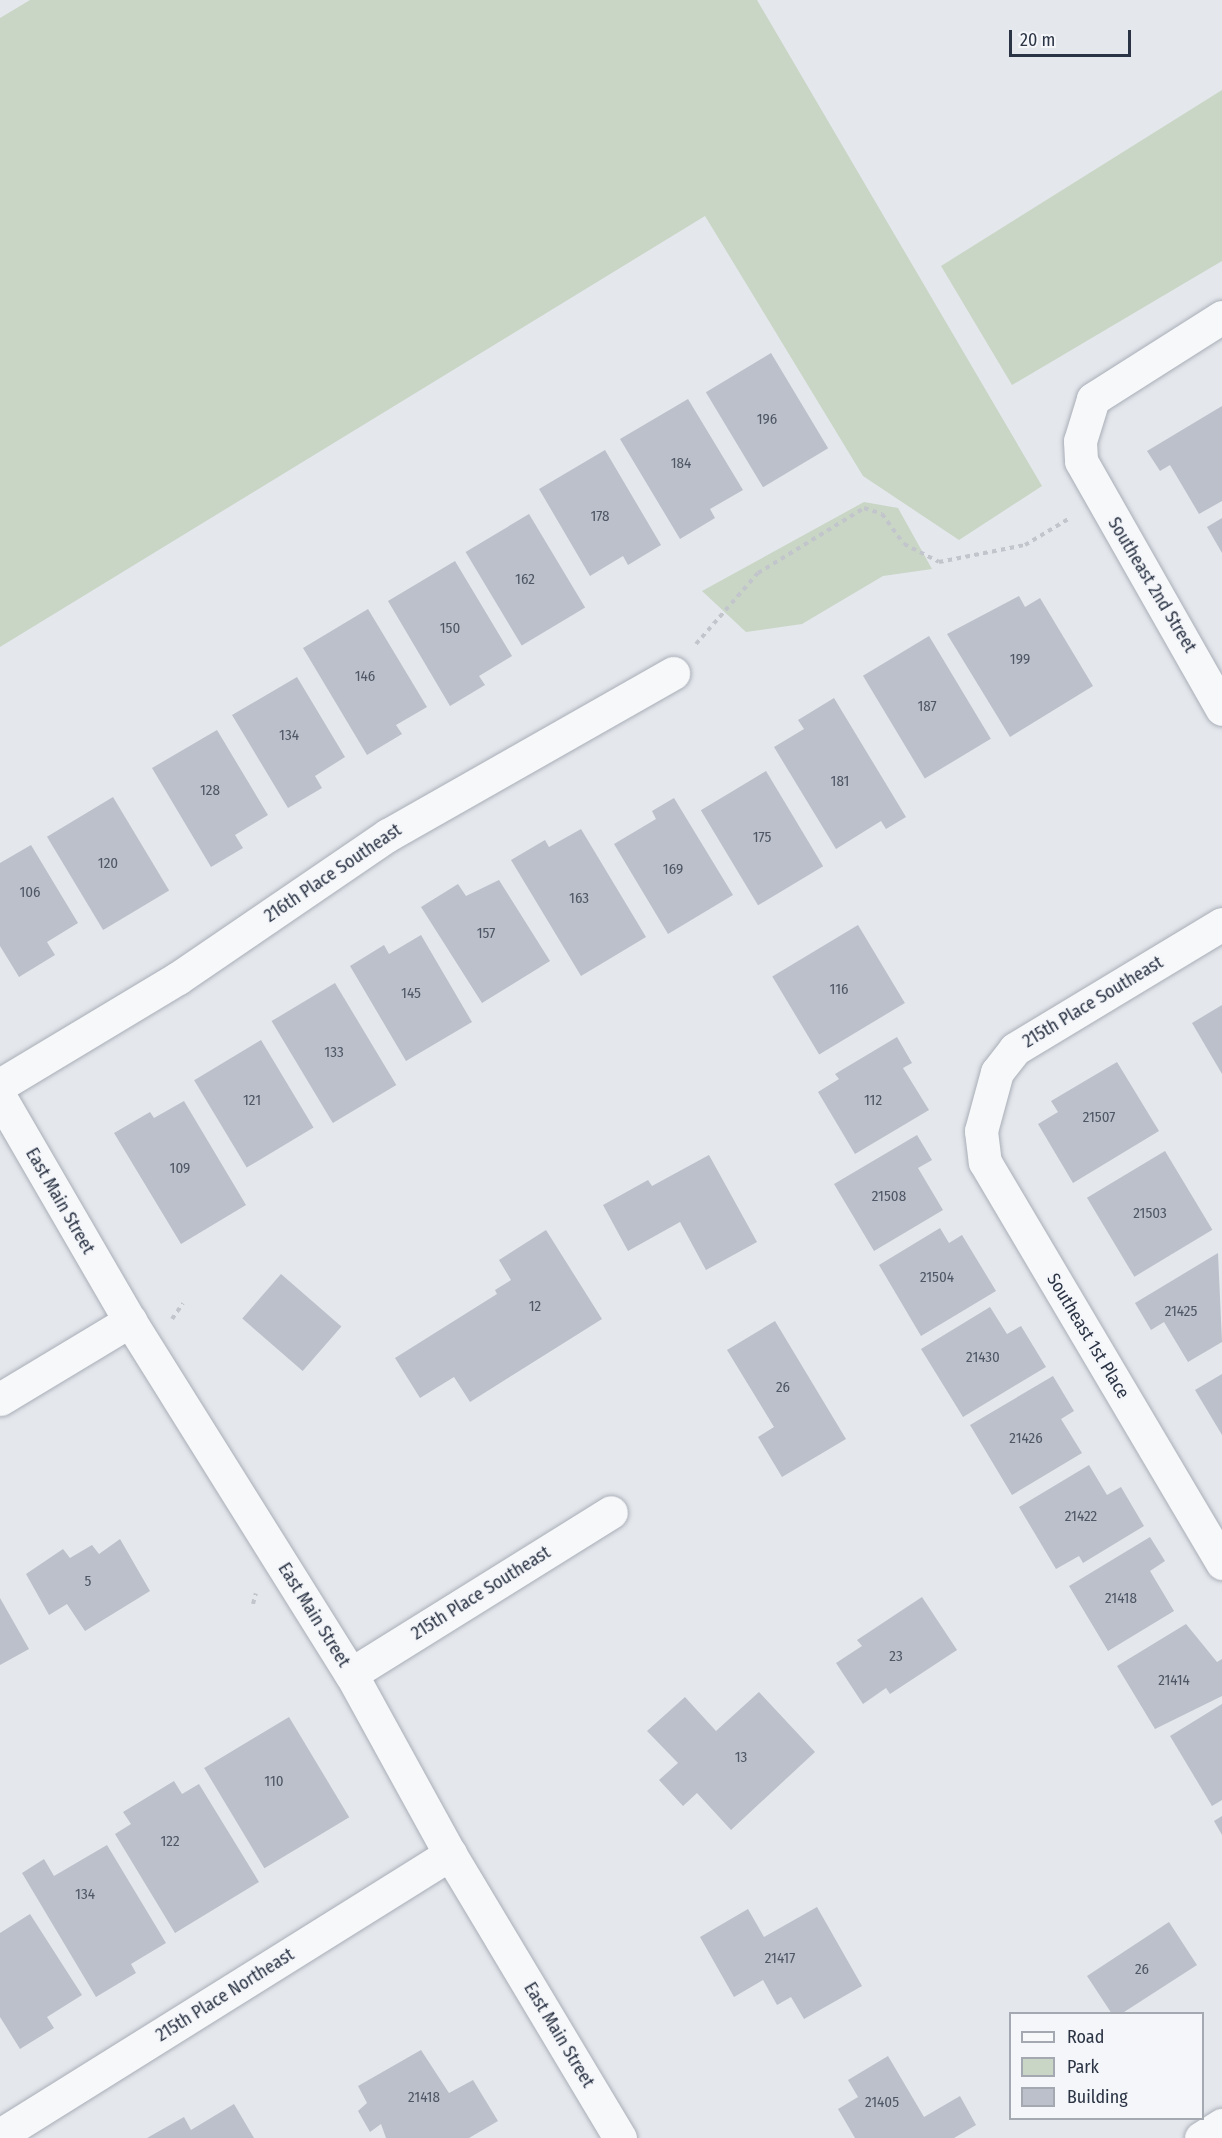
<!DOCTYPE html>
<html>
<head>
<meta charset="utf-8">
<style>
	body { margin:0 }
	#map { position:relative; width:1222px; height:2138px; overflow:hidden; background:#e4e7ec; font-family:"Fira Sans Condensed",sans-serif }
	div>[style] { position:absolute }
	.green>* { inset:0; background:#c9d6c5 }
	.building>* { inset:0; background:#bbc0ca; transform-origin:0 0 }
	.path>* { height:4px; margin-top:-2px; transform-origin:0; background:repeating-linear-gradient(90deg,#c2c5cb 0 4.5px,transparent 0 9px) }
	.roads { filter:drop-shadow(0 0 2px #a9aeb7) drop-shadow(0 0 2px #a9aeb7) }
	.minor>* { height:33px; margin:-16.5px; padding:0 16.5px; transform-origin:16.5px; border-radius:16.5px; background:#f7f8fa }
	span { translate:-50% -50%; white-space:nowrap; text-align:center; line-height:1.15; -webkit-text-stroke:4.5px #f4f6f9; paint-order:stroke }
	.number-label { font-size:15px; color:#4f5766 }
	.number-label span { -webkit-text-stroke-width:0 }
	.street-label { font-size:18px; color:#2b3445 }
	.legend { position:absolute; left:1009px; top:2012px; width:195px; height:108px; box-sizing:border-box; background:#f4f6f9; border:2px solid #a4a8b1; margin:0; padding:8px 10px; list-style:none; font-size:18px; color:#2b3445 }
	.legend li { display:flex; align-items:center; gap:12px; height:30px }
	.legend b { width:30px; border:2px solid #a4a8b1 }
	.scale { position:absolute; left:1009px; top:30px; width:122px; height:27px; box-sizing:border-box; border:3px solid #2b3445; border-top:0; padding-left:8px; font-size:18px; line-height:21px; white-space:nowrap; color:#2b3445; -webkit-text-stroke:4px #f4f6f9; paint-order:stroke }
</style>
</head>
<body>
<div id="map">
	<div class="green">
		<i style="clip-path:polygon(30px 0,757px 0,1042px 486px,959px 540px,863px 476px,705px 216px,0 647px,0 18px)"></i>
		<i style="clip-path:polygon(1222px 90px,1222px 261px,1012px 385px,941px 266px)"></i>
		<i style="clip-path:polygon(864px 502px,898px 508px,932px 569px,883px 576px,802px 624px,746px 632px,702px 591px)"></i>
	</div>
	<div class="building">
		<i style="left:771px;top:353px;width:111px;height:76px;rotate:59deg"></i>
		<i style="clip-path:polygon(688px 399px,743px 490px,710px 509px,715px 518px,680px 539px,620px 439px)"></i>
		<i style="clip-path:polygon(1222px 406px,1222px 501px,1199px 514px,1170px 465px,1160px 471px,1147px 451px)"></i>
		<i style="clip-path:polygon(605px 450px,661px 545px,628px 565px,623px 556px,590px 576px,539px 489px)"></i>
		<i style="left:529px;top:514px;width:109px;height:74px;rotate:59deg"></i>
		<i style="clip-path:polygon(1222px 518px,1222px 553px,1207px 527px)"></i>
		<i style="clip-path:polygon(455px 561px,512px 656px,479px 676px,485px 685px,450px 706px,388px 601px)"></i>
		<i style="clip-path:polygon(1019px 596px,1025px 607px,1040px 598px,1093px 686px,1010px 737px,947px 634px)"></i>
		<i style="clip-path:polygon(368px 609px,427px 707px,396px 725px,402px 734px,367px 755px,303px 648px)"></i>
		<i style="left:929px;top:636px;width:120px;height:77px;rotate:59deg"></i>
		<i style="clip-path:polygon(297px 677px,345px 757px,315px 776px,322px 788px,288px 808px,232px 715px)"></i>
		<i style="clip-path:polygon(834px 698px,906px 817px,886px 829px,881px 821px,836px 849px,774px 747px,804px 729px,798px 720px)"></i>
		<i style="clip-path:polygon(217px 730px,268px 815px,235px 835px,243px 848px,211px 867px,152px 768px)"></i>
		<i style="left:766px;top:771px;width:111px;height:76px;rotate:59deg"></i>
		<i style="left:113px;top:797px;width:109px;height:77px;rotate:59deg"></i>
		<i style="clip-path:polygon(674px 798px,733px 895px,668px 934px,614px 844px,656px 819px,652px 811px)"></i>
		<i style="clip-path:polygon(581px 829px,646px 937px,581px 976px,511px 860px,545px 840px,549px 847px)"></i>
		<i style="clip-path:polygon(31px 845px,78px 923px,47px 942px,55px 955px,19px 977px,0 946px,0 863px)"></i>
		<i style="clip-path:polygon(499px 880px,550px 961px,482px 1003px,421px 907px,458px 884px,466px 896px)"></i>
		<i style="left:858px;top:925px;width:91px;height:100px;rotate:59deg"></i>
		<i style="clip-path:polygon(421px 935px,472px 1022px,406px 1061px,350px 966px,384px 945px,389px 954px)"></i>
		<i style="left:335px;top:983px;width:119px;height:74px;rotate:59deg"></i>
		<i style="clip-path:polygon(1222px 1005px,1222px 1074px,1192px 1023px)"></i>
		<i style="clip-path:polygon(897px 1037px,912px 1063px,903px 1068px,929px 1110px,855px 1154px,818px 1092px,839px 1079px,835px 1074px)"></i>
		<i style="left:261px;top:1040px;width:102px;height:78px;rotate:59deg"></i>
		<i style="clip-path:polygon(1117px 1062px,1159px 1131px,1073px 1183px,1038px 1124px,1058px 1112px,1051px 1101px)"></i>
		<i style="clip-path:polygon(184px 1101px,246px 1205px,181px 1244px,114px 1133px,150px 1112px,154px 1118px)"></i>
		<i style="clip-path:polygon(917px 1135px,932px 1160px,918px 1168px,943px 1210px,874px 1251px,834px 1184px)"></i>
		<i style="left:1165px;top:1151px;width:92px;height:91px;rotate:59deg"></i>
		<i style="clip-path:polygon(709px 1155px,757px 1242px,706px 1270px,680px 1222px,628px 1251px,603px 1205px,648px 1180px,652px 1186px)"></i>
		<i style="clip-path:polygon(940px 1228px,949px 1243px,962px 1235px,996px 1291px,921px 1336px,879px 1265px)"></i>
		<i style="clip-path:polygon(546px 1230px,602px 1319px,470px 1402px,454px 1377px,420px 1398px,395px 1358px,497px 1294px,495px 1290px,511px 1280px,499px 1260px)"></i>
		<i style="clip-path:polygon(1218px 1253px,1222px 1342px,1188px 1362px,1164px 1322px,1151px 1330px,1135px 1303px)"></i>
		<i style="left:281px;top:1274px;width:80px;height:59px;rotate:41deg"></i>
		<i style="clip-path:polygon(990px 1307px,1007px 1334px,1021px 1326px,1046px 1367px,963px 1417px,921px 1349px)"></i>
		<i style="clip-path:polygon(775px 1321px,846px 1439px,782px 1477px,758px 1437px,774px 1427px,727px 1350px)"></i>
		<i style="clip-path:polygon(1222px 1374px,1222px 1435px,1195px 1390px)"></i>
		<i style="clip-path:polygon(1053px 1376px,1074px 1411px,1061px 1419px,1082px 1453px,1012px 1495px,970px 1425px)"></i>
		<i style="clip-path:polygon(1089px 1465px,1107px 1495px,1121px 1487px,1144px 1526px,1083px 1563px,1079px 1556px,1056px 1569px,1019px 1507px)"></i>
		<i style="clip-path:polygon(1150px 1537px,1165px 1561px,1150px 1571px,1174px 1611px,1108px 1651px,1069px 1586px)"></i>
		<i style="clip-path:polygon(120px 1539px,150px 1591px,85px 1631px,67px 1604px,49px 1615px,26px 1574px,63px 1549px,70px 1558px,92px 1545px,99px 1554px)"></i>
		<i style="clip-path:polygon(922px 1597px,957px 1650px,890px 1694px,886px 1688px,863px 1704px,836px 1663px,862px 1646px,857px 1640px)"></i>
		<i style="clip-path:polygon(0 1598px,29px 1649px,0 1665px)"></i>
		<i style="clip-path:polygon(1186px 1624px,1217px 1662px,1222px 1659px,1222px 1696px,1155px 1729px,1117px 1666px)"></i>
		<i style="clip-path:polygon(759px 1692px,815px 1752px,731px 1830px,697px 1793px,683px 1806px,659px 1780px,678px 1763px,647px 1731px,685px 1697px,716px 1731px)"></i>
		<i style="clip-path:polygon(1222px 1704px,1222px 1800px,1212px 1806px,1170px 1736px)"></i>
		<i style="left:289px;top:1717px;width:117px;height:99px;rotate:59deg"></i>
		<i style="clip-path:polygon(174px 1781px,182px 1794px,199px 1784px,259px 1882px,175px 1933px,115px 1834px,131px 1824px,123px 1812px)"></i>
		<i style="clip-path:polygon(1222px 1816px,1222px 1835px,1214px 1821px)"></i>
		<i style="clip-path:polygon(107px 1845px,166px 1943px,131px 1964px,136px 1973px,96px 1997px,22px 1873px,44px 1859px,54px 1876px)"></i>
		<i style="clip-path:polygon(817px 1907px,862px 1986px,804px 2019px,791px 1997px,777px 2005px,763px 1980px,734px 1997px,700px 1937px,748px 1909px,764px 1937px)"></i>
		<i style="clip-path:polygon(30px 1914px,82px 1995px,47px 2017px,54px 2028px,20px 2049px,0 2017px,0 1933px)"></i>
		<i style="clip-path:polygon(1169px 1922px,1197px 1965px,1121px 2014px,1112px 2014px,1087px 1976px)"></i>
		<i style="clip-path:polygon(421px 2050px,449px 2093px,473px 2080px,498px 2121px,469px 2138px,386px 2138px,381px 2124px,370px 2132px,358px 2111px,367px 2103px,358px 2086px)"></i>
		<i style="clip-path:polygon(888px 2056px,924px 2117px,960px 2096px,976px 2125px,954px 2138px,855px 2138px,838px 2109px,858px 2097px,848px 2080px)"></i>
		<i style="clip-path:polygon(234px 2104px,254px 2138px,147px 2138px,184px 2117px,191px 2130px)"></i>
	</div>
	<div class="path">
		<i style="left:696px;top:644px;width:94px;rotate:-48.9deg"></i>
		<i style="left:758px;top:573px;width:124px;rotate:-31.5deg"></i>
		<i style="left:864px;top:508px;width:19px;rotate:18deg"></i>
		<i style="left:882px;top:514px;width:37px;rotate:54deg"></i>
		<i style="left:904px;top:544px;width:39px;rotate:27deg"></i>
		<i style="left:939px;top:562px;width:88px;rotate:-11.2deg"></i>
		<i style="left:1025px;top:545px;width:52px;rotate:-31deg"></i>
		<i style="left:172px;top:1319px;width:19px;rotate:-55deg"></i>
		<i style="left:253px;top:1604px;width:11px;rotate:-75deg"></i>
	</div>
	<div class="roads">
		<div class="minor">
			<i style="left:1222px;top:317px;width:153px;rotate:147.6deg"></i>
			<i style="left:1093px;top:399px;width:44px;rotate:107.2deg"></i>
			<i style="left:1080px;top:441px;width:20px;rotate:87deg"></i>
			<i style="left:1081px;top:461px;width:285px;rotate:60.4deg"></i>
			<i style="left:1222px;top:924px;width:242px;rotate:148.9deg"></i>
			<i style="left:1015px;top:1049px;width:29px;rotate:128deg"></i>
			<i style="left:997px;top:1072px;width:61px;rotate:105.2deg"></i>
			<i style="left:981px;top:1131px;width:31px;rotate:83deg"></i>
			<i style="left:985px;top:1162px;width:466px;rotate:59.4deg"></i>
			<i style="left:0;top:1085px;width:208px;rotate:-31deg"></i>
			<i style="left:178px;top:978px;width:254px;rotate:-34.3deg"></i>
			<i style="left:388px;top:835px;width:328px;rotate:-29.6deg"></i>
			<i style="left:0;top:1097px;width:259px;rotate:59.9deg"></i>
			<i style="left:130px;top:1321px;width:416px;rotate:58deg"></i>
			<i style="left:351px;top:1674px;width:205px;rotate:61.2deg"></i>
			<i style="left:450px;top:1854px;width:331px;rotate:59.1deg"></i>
			<i style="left:0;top:1399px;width:152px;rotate:-31deg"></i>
			<i style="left:351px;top:1674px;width:306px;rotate:-31.9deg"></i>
			<i style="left:0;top:2135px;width:531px;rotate:-31.98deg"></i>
			<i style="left:1201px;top:2138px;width:25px;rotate:-32deg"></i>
		</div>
	</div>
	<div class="number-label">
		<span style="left:767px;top:420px">196</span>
		<span style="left:681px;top:464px">184</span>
		<span style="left:600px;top:517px">178</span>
		<span style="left:525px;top:580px">162</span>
		<span style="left:450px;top:629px">150</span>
		<span style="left:1020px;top:660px">199</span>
		<span style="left:365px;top:677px">146</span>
		<span style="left:927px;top:707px">187</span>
		<span style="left:289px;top:736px">134</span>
		<span style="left:840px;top:782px">181</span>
		<span style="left:210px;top:791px">128</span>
		<span style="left:762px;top:838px">175</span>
		<span style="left:108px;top:864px">120</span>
		<span style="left:673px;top:870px">169</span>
		<span style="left:30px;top:893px">106</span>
		<span style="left:579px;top:899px">163</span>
		<span style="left:486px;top:934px">157</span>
		<span style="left:839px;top:990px">116</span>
		<span style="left:411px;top:994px">145</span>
		<span style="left:334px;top:1053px">133</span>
		<span style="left:252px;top:1101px">121</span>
		<span style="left:873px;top:1101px">112</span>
		<span style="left:1099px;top:1118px">21507</span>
		<span style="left:180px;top:1169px">109</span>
		<span style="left:889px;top:1197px">21508</span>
		<span style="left:1150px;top:1214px">21503</span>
		<span style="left:937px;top:1278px">21504</span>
		<span style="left:535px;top:1307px">12</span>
		<span style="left:1181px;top:1312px">21425</span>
		<span style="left:983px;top:1358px">21430</span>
		<span style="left:783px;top:1388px">26</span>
		<span style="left:1026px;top:1439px">21426</span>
		<span style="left:1081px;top:1517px">21422</span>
		<span style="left:88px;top:1582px">5</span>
		<span style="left:1121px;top:1599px">21418</span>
		<span style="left:896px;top:1657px">23</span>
		<span style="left:1174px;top:1681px">21414</span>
		<span style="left:741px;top:1758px">13</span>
		<span style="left:274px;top:1782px">110</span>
		<span style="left:170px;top:1842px">122</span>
		<span style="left:85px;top:1895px">134</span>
		<span style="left:780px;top:1959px">21417</span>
		<span style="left:1142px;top:1970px">26</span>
		<span style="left:424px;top:2098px">21418</span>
		<span style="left:882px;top:2103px">21405</span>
	</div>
	<div class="street-label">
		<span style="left:1152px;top:585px;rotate:59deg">Southeast 2nd Street</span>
		<span style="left:333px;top:873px;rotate:-34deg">216th Place Southeast</span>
		<span style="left:1093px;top:1002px;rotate:-31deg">215th Place Southeast</span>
		<span style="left:60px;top:1201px;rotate:60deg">East Main Street</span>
		<span style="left:1088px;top:1336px;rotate:59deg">Southeast 1st Place</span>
		<span style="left:481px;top:1593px;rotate:-32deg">215th Place Southeast</span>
		<span style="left:314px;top:1615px;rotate:58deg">East Main Street</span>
		<span style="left:225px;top:1995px;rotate:-32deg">215th Place Northeast</span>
		<span style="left:559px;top:2035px;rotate:59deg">East Main Street</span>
	</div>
	<ul class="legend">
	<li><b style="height:8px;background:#f7f8fa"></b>Road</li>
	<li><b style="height:16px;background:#c9d6c5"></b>Park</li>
	<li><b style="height:16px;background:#bbc0ca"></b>Building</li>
	</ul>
	<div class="scale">20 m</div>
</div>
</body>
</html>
